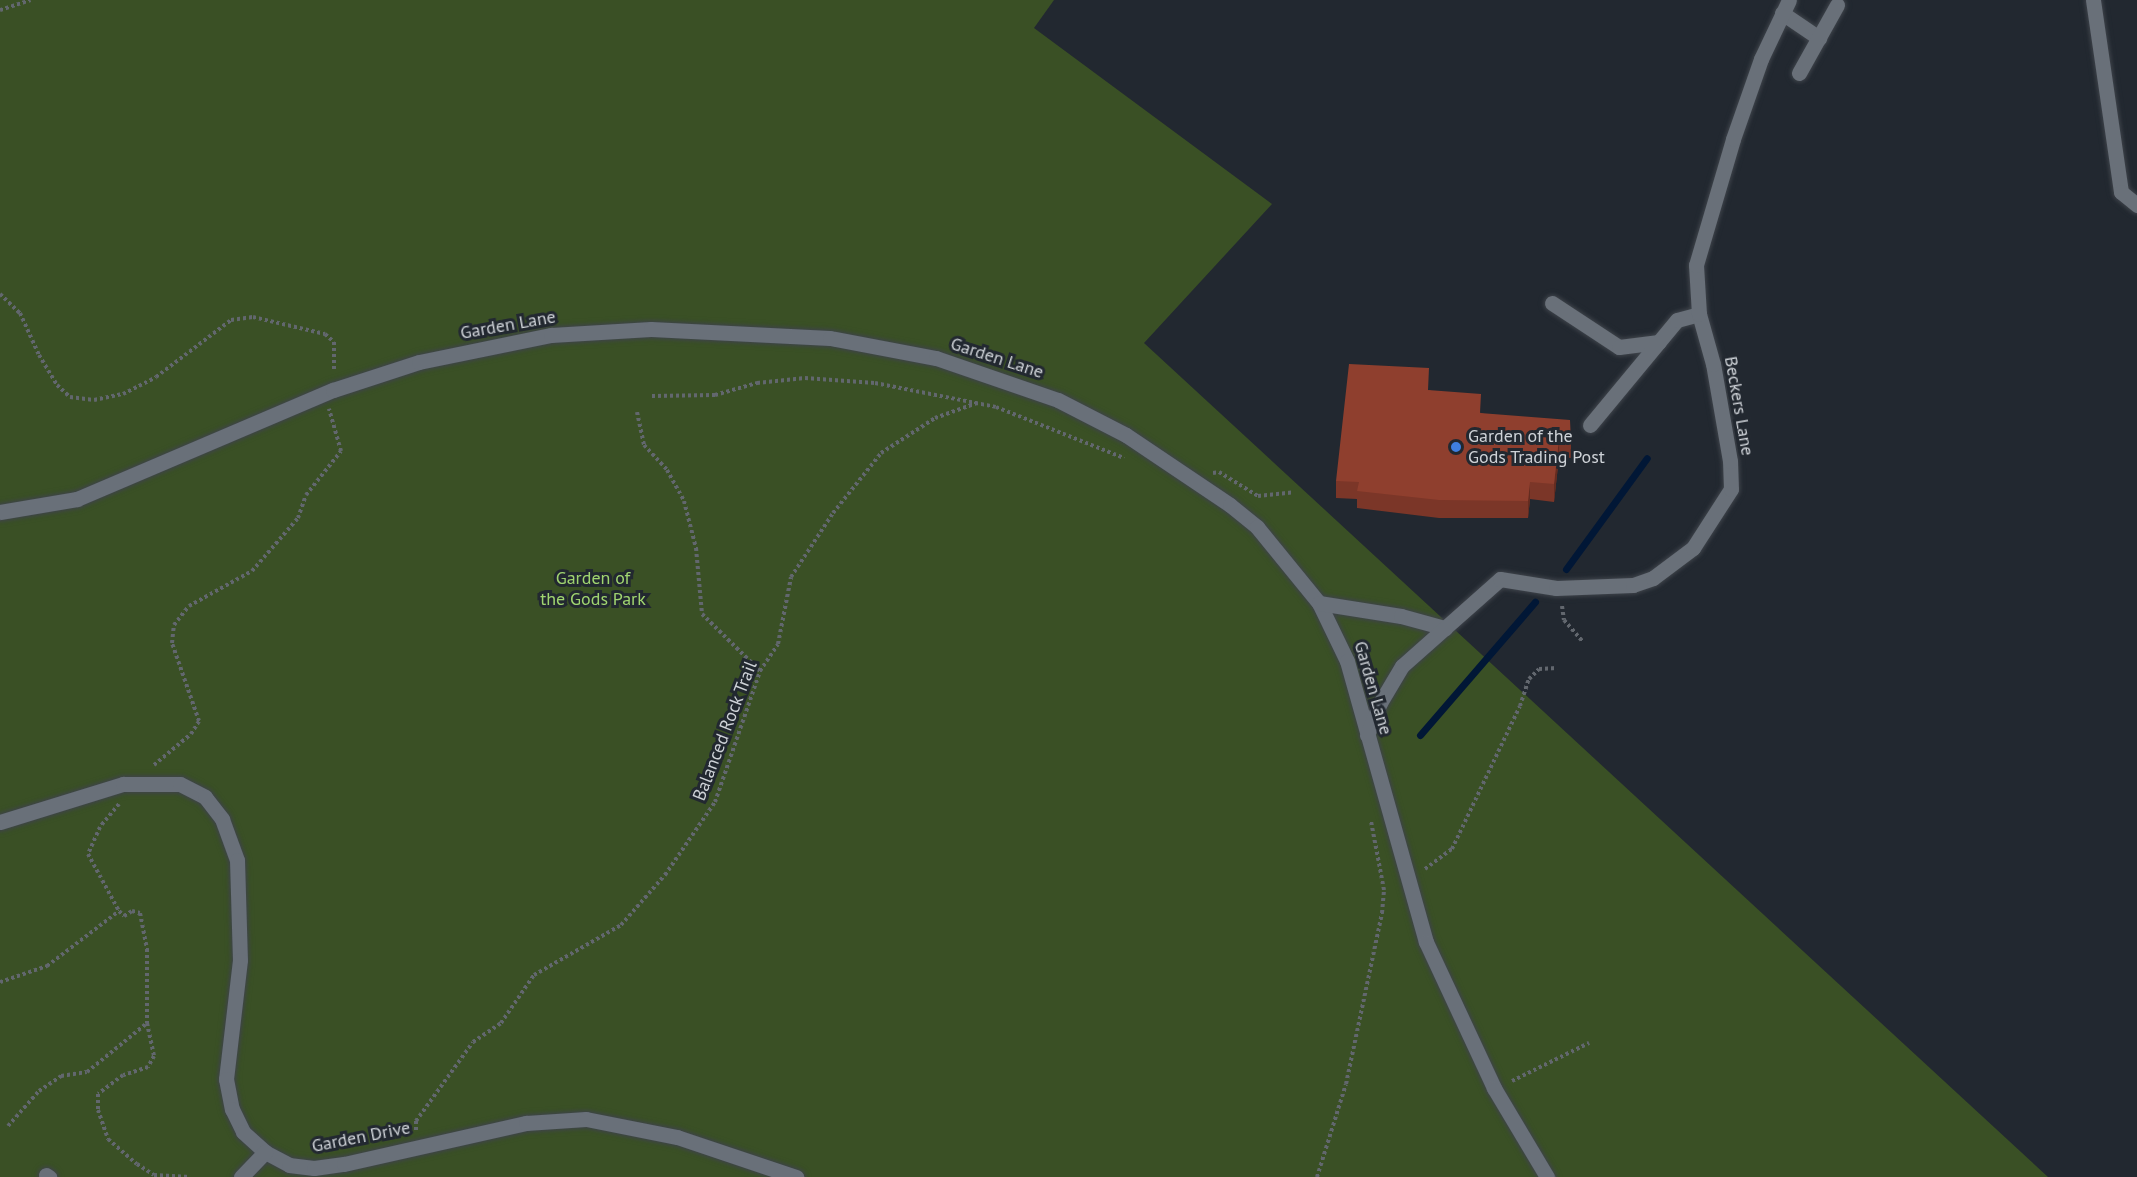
<!DOCTYPE html>
<html>
<head>
<meta charset="utf-8">
<style>
	body { margin:0 }
	#map { position:relative; width:2137px; height:1177px; overflow:hidden; background:#222830; font-family:"PT Sans",sans-serif }
	div>[style] { position:absolute }
	.green>* { inset:0; background:#3a5025 }
	.stream>* { height:7px; margin:-3.5px; padding:0 3.5px; transform-origin:3.5px; border-radius:3.5px; background:#011736 }
	.path>* { height:4px; margin-top:-2px; transform-origin:0; background:repeating-linear-gradient(90deg,#62676e 0 3px,transparent 0 6px) }
	.roads { filter:drop-shadow(0 0 2px #3e434a) drop-shadow(0 0 2px #3e434a) }
	.minor>* { height:15px; margin:-7.5px; padding:0 7.5px; transform-origin:7.5px; border-radius:7.5px; background:#697079 }
	.wall>* { inset:0; background:#7b3628 }
	.shaded-wall>* { inset:0; background:#642c20 }
	.building>* { inset:0; background:#8f3f2e }
	.dots>* { width:16px; height:16px; translate:-50% -50%; box-sizing:border-box; border:3px solid #222830; border-radius:50% }
	span { translate:-50% -50%; white-space:nowrap; text-align:center; line-height:1.15; -webkit-text-stroke:6px #222830; paint-order:stroke }
	.street-label { font-size:18px; color:#ced2d7 }
	.poi-label { font-size:18px; color:#ced2d7 }
	.left { translate:0 -50%; text-align:left }
	.park-label { font-size:18px; color:#a0d570 }
</style>
</head>
<body>
<div id="map">
	<div class="green">
		<i style="clip-path:polygon(0 0,1054px 0,1034px 28px,1272px 204px,1144px 343px,2048px 1177px,0 1177px)"></i>
	</div>
	<div class="stream">
		<i style="left:1566px;top:569px;width:137px;rotate:-53.9deg"></i>
		<i style="left:1420px;top:735px;width:176px;rotate:-49.2deg"></i>
	</div>
	<div class="path">
		<i style="left:0;top:10px;width:32px;rotate:-18deg"></i>
		<i style="left:0;top:294px;width:28px;rotate:44deg"></i>
		<i style="left:20px;top:313px;width:46px;rotate:65.7deg"></i>
		<i style="left:39px;top:355px;width:35px;rotate:59deg"></i>
		<i style="left:57px;top:385px;width:18px;rotate:43deg"></i>
		<i style="left:70px;top:397px;width:24px;rotate:7deg"></i>
		<i style="left:94px;top:400px;width:30px;rotate:-12deg"></i>
		<i style="left:123px;top:394px;width:37px;rotate:-27deg"></i>
		<i style="left:156px;top:377px;width:94px;rotate:-37.2deg"></i>
		<i style="left:231px;top:320px;width:22px;rotate:-8deg"></i>
		<i style="left:253px;top:317px;width:74px;rotate:13.3deg"></i>
		<i style="left:325px;top:334px;width:12px;rotate:42deg"></i>
		<i style="left:334px;top:342px;width:30px;rotate:90deg"></i>
		<i style="left:652px;top:396px;width:63px;rotate:-0.9deg"></i>
		<i style="left:715px;top:395px;width:44px;rotate:-15.9deg"></i>
		<i style="left:757px;top:383px;width:48px;rotate:-5.9deg"></i>
		<i style="left:805px;top:378px;width:70px;rotate:4.1deg"></i>
		<i style="left:875px;top:383px;width:123px;rotate:11.2deg"></i>
		<i style="left:996px;top:407px;width:138px;rotate:21.7deg"></i>
		<i style="left:637px;top:412px;width:34px;rotate:78deg"></i>
		<i style="left:644px;top:445px;width:34px;rotate:47deg"></i>
		<i style="left:667px;top:470px;width:35px;rotate:61deg"></i>
		<i style="left:684px;top:501px;width:49px;rotate:75.7deg"></i>
		<i style="left:696px;top:548px;width:66px;rotate:84.8deg"></i>
		<i style="left:702px;top:614px;width:81px;rotate:44.5deg"></i>
		<i style="left:1213px;top:473px;width:6px;rotate:-9deg"></i>
		<i style="left:1219px;top:472px;width:46px;rotate:31.6deg"></i>
		<i style="left:1258px;top:496px;width:36px;rotate:-6deg"></i>
		<i style="left:1562px;top:606px;width:14px;rotate:82deg"></i>
		<i style="left:1564px;top:620px;width:28px;rotate:49deg"></i>
		<i style="left:154px;top:765px;width:48px;rotate:-40deg"></i>
		<i style="left:191px;top:734px;width:15px;rotate:-58deg"></i>
		<i style="left:199px;top:721px;width:83px;rotate:-109.1deg"></i>
		<i style="left:172px;top:643px;width:18px;rotate:-84deg"></i>
		<i style="left:174px;top:625px;width:24px;rotate:-52deg"></i>
		<i style="left:189px;top:606px;width:72px;rotate:-29.1deg"></i>
		<i style="left:252px;top:571px;width:70px;rotate:-49deg"></i>
		<i style="left:298px;top:518px;width:24px;rotate:-71deg"></i>
		<i style="left:306px;top:495px;width:56px;rotate:-51.5deg"></i>
		<i style="left:341px;top:451px;width:44px;rotate:-105.9deg"></i>
		<i style="left:119px;top:804px;width:30px;rotate:130deg"></i>
		<i style="left:100px;top:827px;width:30px;rotate:114deg"></i>
		<i style="left:88px;top:854px;width:65px;rotate:61.5deg"></i>
		<i style="left:1425px;top:869px;width:34px;rotate:-37deg"></i>
		<i style="left:1452px;top:849px;width:158px;rotate:-64.6deg"></i>
		<i style="left:1520px;top:706px;width:28px;rotate:-72deg"></i>
		<i style="left:1529px;top:679px;width:14px;rotate:-45deg"></i>
		<i style="left:1539px;top:669px;width:18px;rotate:-3deg"></i>
		<i style="left:0;top:982px;width:50px;rotate:-18.8deg"></i>
		<i style="left:47px;top:966px;width:91px;rotate:-37.4deg"></i>
		<i style="left:119px;top:911px;width:7px;rotate:45deg"></i>
		<i style="left:124px;top:916px;width:9px;rotate:-32deg"></i>
		<i style="left:132px;top:911px;width:8px;rotate:14deg"></i>
		<i style="left:140px;top:913px;width:37px;rotate:79deg"></i>
		<i style="left:147px;top:949px;width:74px;rotate:90deg"></i>
		<i style="left:147px;top:1023px;width:34px;rotate:78deg"></i>
		<i style="left:154px;top:1056px;width:13px;rotate:119deg"></i>
		<i style="left:148px;top:1067px;width:26px;rotate:162deg"></i>
		<i style="left:123px;top:1075px;width:31px;rotate:143deg"></i>
		<i style="left:98px;top:1094px;width:16px;rotate:90deg"></i>
		<i style="left:98px;top:1110px;width:31px;rotate:71deg"></i>
		<i style="left:108px;top:1139px;width:38px;rotate:41deg"></i>
		<i style="left:137px;top:1164px;width:20px;rotate:33deg"></i>
		<i style="left:154px;top:1175px;width:36px;rotate:3deg"></i>
		<i style="left:1512px;top:1081px;width:86px;rotate:-26.3deg"></i>
		<i style="left:8px;top:1126px;width:47px;rotate:-48.5deg"></i>
		<i style="left:39px;top:1091px;width:27px;rotate:-34deg"></i>
		<i style="left:61px;top:1076px;width:26px;rotate:-9deg"></i>
		<i style="left:87px;top:1072px;width:77px;rotate:-39.2deg"></i>
		<i style="left:416px;top:1130px;width:9px;rotate:-90deg"></i>
		<i style="left:416px;top:1121px;width:97px;rotate:-54.2deg"></i>
		<i style="left:473px;top:1042px;width:34px;rotate:-34deg"></i>
		<i style="left:501px;top:1023px;width:58px;rotate:-55.5deg"></i>
		<i style="left:534px;top:975px;width:100px;rotate:-29.9deg"></i>
		<i style="left:621px;top:925px;width:67px;rotate:-48.7deg"></i>
		<i style="left:665px;top:875px;width:88px;rotate:-55.6deg"></i>
		<i style="left:715px;top:802px;width:139px;rotate:-71deg"></i>
		<i style="left:760px;top:671px;width:32px;rotate:-56deg"></i>
		<i style="left:778px;top:644px;width:68px;rotate:-79deg"></i>
		<i style="left:791px;top:577px;width:77px;rotate:-56.7deg"></i>
		<i style="left:833px;top:513px;width:77px;rotate:-51.3deg"></i>
		<i style="left:881px;top:453px;width:64px;rotate:-32.9deg"></i>
		<i style="left:935px;top:418px;width:45px;rotate:-19.7deg"></i>
		<i style="left:1317px;top:1177px;width:97px;rotate:-72.7deg"></i>
		<i style="left:1346px;top:1084px;width:175px;rotate:-78.1deg"></i>
		<i style="left:1382px;top:913px;width:23px;rotate:-85deg"></i>
		<i style="left:1384px;top:890px;width:70px;rotate:-100.7deg"></i>
	</div>
	<div class="roads">
		<div class="minor">
			<i style="left:2093px;top:0;width:194px;rotate:81.7deg"></i>
			<i style="left:2121px;top:192px;width:21px;rotate:39deg"></i>
			<i style="left:1782px;top:13px;width:45px;rotate:34deg"></i>
			<i style="left:1799px;top:73px;width:78px;rotate:-60.8deg"></i>
			<i style="left:1552px;top:303px;width:80px;rotate:33.3deg"></i>
			<i style="left:1619px;top:347px;width:40px;rotate:-7.1deg"></i>
			<i style="left:1590px;top:425px;width:136px;rotate:-50.4deg"></i>
			<i style="left:1677px;top:320px;width:23px;rotate:-15deg"></i>
			<i style="left:0;top:512px;width:78px;rotate:-9.6deg"></i>
			<i style="left:77px;top:499px;width:278px;rotate:-23.1deg"></i>
			<i style="left:333px;top:390px;width:90px;rotate:-18deg"></i>
			<i style="left:419px;top:362px;width:135px;rotate:-11.6deg"></i>
			<i style="left:551px;top:335px;width:100px;rotate:-3.4deg"></i>
			<i style="left:651px;top:329px;width:179px;rotate:2.9deg"></i>
			<i style="left:830px;top:338px;width:108px;rotate:10.7deg"></i>
			<i style="left:936px;top:358px;width:129px;rotate:19deg"></i>
			<i style="left:1058px;top:400px;width:76px;rotate:27.2deg"></i>
			<i style="left:1126px;top:435px;width:125px;rotate:33.9deg"></i>
			<i style="left:1230px;top:505px;width:35px;rotate:39deg"></i>
			<i style="left:1257px;top:527px;width:98px;rotate:50.8deg"></i>
			<i style="left:1319px;top:603px;width:64px;rotate:64.2deg"></i>
			<i style="left:1347px;top:661px;width:292px;rotate:74.3deg"></i>
			<i style="left:1426px;top:942px;width:161px;rotate:65deg"></i>
			<i style="left:1494px;top:1088px;width:104px;rotate:59.2deg"></i>
			<i style="left:1319px;top:603px;width:83px;rotate:9deg"></i>
			<i style="left:1401px;top:616px;width:46px;rotate:15.3deg"></i>
			<i style="left:1367px;top:735px;width:35px;rotate:-68deg"></i>
			<i style="left:1380px;top:703px;width:43px;rotate:-59.3deg"></i>
			<i style="left:1402px;top:666px;width:131px;rotate:-41.6deg"></i>
			<i style="left:1500px;top:579px;width:57px;rotate:9.1deg"></i>
			<i style="left:1556px;top:588px;width:77px;rotate:-2.2deg"></i>
			<i style="left:1633px;top:585px;width:21px;rotate:-19deg"></i>
			<i style="left:1653px;top:578px;width:50px;rotate:-36.9deg"></i>
			<i style="left:1693px;top:548px;width:70px;rotate:-57.2deg"></i>
			<i style="left:1731px;top:489px;width:28px;rotate:-92deg"></i>
			<i style="left:1730px;top:461px;width:98px;rotate:-99.9deg"></i>
			<i style="left:1713px;top:364px;width:52px;rotate:-105.6deg"></i>
			<i style="left:1699px;top:314px;width:49px;rotate:-93.5deg"></i>
			<i style="left:1696px;top:265px;width:131px;rotate:-73.6deg"></i>
			<i style="left:1733px;top:139px;width:85px;rotate:-70.7deg"></i>
			<i style="left:1761px;top:59px;width:65px;rotate:-64.6deg"></i>
			<i style="left:0;top:822px;width:129px;rotate:-17.2deg"></i>
			<i style="left:123px;top:784px;width:57px"></i>
			<i style="left:180px;top:784px;width:28px;rotate:27deg"></i>
			<i style="left:205px;top:797px;width:28px;rotate:52deg"></i>
			<i style="left:222px;top:819px;width:44px;rotate:69.9deg"></i>
			<i style="left:237px;top:860px;width:100px;rotate:88.3deg"></i>
			<i style="left:240px;top:960px;width:120px;rotate:96.7deg"></i>
			<i style="left:226px;top:1079px;width:31px;rotate:79deg"></i>
			<i style="left:232px;top:1109px;width:25px;rotate:64deg"></i>
			<i style="left:243px;top:1132px;width:30px;rotate:42deg"></i>
			<i style="left:265px;top:1152px;width:27px;rotate:28deg"></i>
			<i style="left:289px;top:1165px;width:25px;rotate:7deg"></i>
			<i style="left:314px;top:1168px;width:30px;rotate:-8deg"></i>
			<i style="left:344px;top:1164px;width:187px;rotate:-12.7deg"></i>
			<i style="left:526px;top:1123px;width:60px;rotate:-3.8deg"></i>
			<i style="left:586px;top:1119px;width:93px;rotate:11.2deg"></i>
			<i style="left:677px;top:1137px;width:126px;rotate:18.6deg"></i>
			<i style="left:46px;top:1175px;width:4px;rotate:34deg"></i>
			<i style="left:241px;top:1177px;width:35px;rotate:-46deg"></i>
		</div>
	</div>
	<div class="wall">
		<i style="clip-path:polygon(1429px 390px,1481px 413px,1571px 441px,1571px 458px,1559px 457px,1554px 502px,1530px 499px,1528px 518px,1439px 518px,1357px 508px,1357px 499px,1336px 498px,1336px 481px)"></i>
	</div>
	<div class="shaded-wall">
		<i style="clip-path:polygon(1559px 439px,1559px 457px,1554px 502px,1554px 484px)"></i>
		<i style="clip-path:polygon(1530px 482px,1530px 499px,1528px 518px,1528px 501px)"></i>
	</div>
	<div class="building">
		<i style="clip-path:polygon(1349px 364px,1429px 368px,1428px 390px,1481px 394px,1480px 413px,1570px 420px,1571px 441px,1559px 439px,1554px 484px,1530px 482px,1528px 501px,1439px 500px,1357px 491px,1359px 482px,1336px 481px)"></i>
	</div>
	<div class="dots">
		<i style="left:1456px;top:447px;background:#3f7fe0"></i>
	</div>
	<div class="street-label">
		<span style="left:508px;top:325px;rotate:-10deg">Garden Lane</span>
		<span style="left:997px;top:358px;rotate:18deg">Garden Lane</span>
		<span style="left:1739px;top:406px;rotate:80deg">Beckers Lane</span>
		<span style="left:1373px;top:688px;rotate:74deg">Garden Lane</span>
		<span style="left:725px;top:731px;rotate:-69deg">Balanced Rock Trail</span>
		<span style="left:361px;top:1137px;rotate:-11deg">Garden Drive</span>
	</div>
	<div class="poi-label">
		<span class="left" style="left:1468px;top:447px">Garden of the<br>Gods Trading Post</span>
	</div>
	<div class="park-label">
		<span style="left:593px;top:589px">Garden of<br>the Gods Park</span>
	</div>
</div>
</body>
</html>
